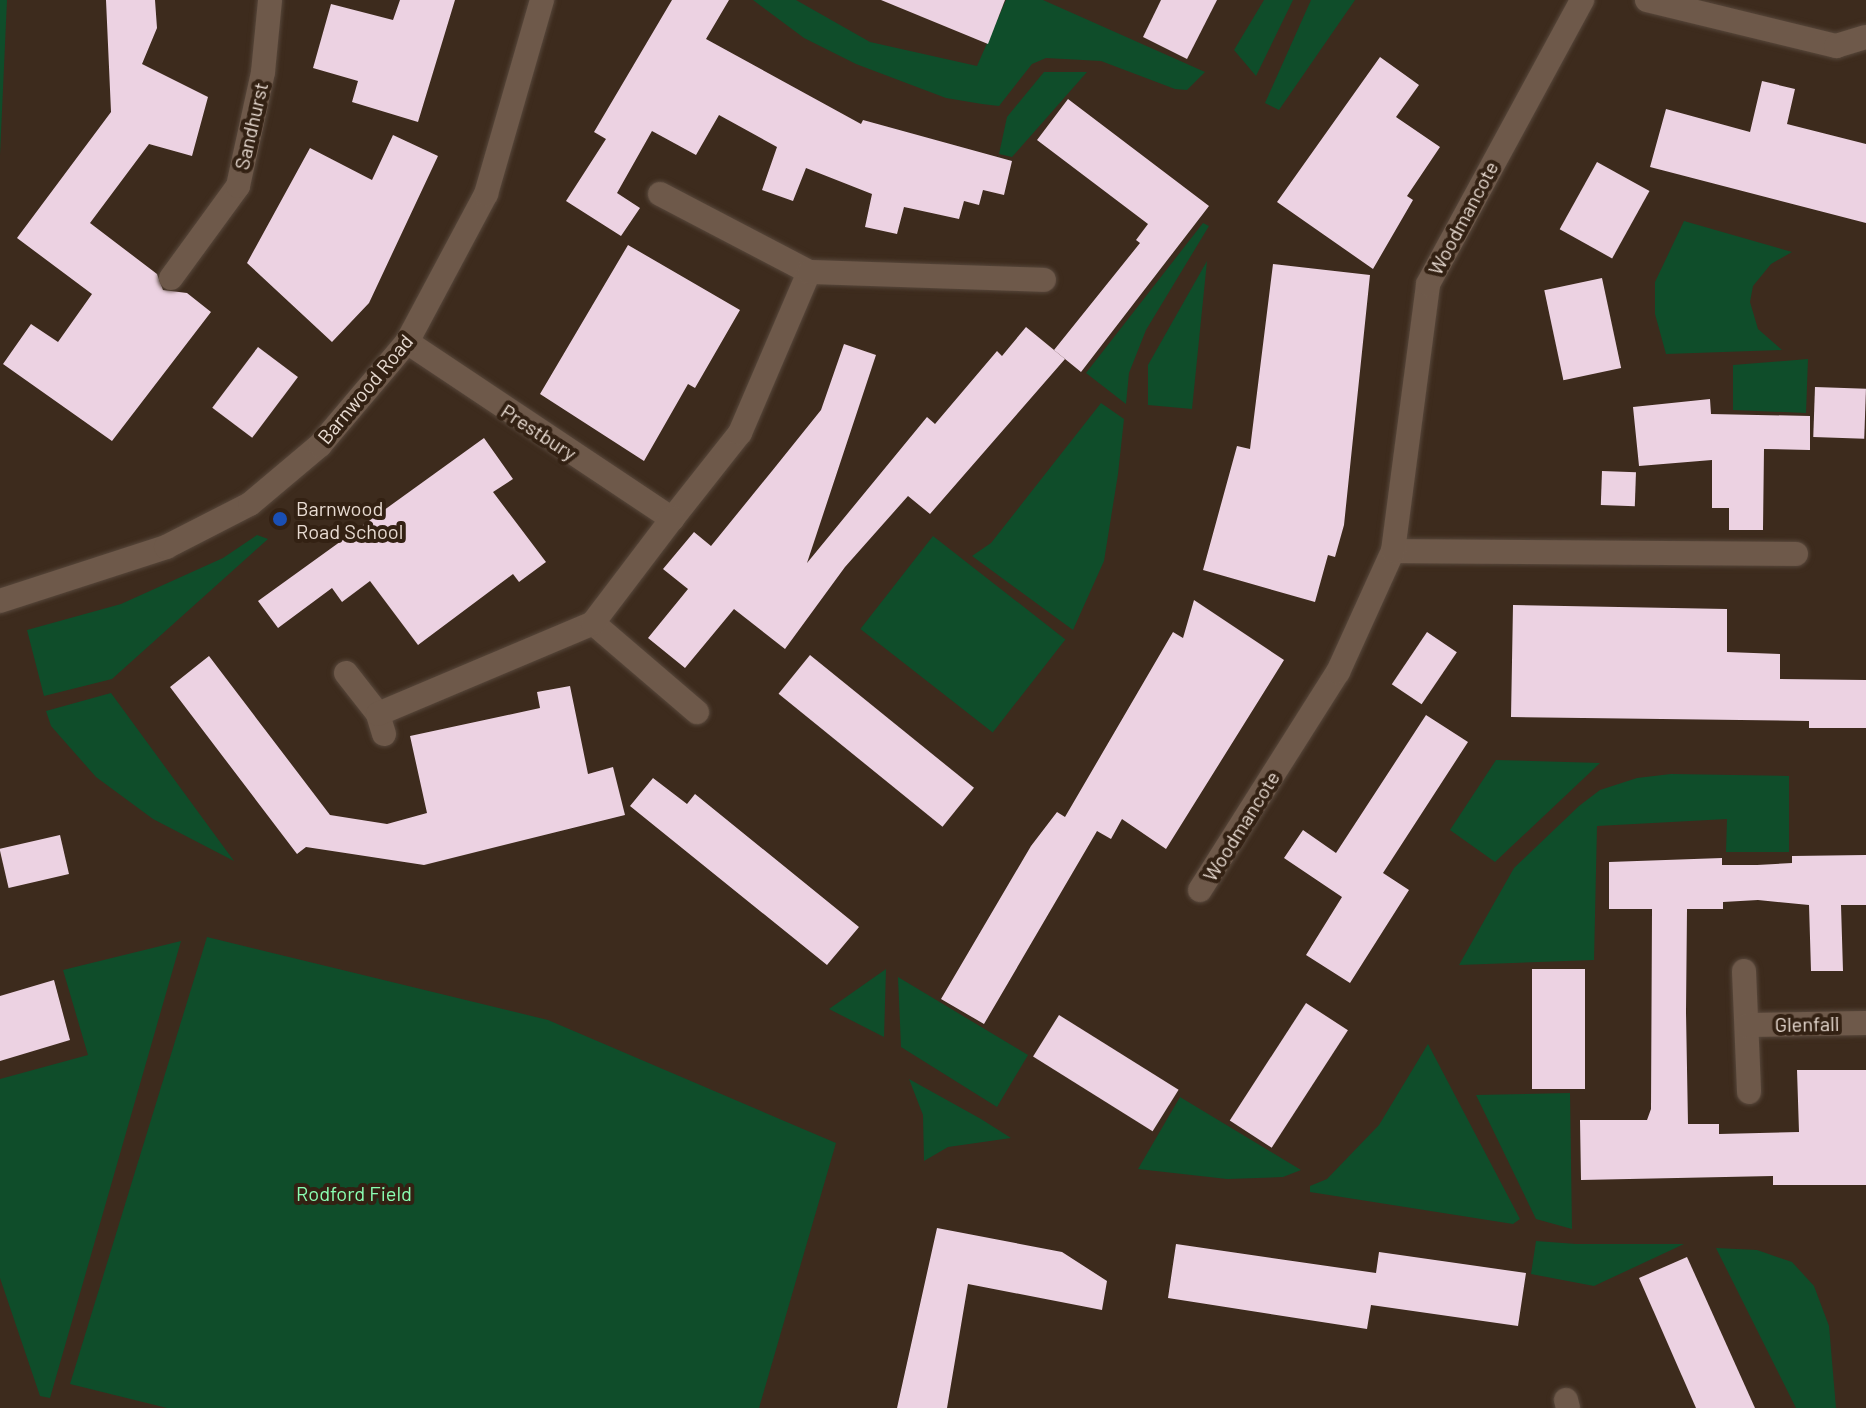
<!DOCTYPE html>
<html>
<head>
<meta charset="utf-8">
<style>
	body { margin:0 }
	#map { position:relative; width:1866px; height:1408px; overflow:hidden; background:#3d2b1d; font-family:Barlow,sans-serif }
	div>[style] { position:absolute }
	.green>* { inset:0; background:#0f4d2a; transform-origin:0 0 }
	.building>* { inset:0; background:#ecd2e2; transform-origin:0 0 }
	.roads { filter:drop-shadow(0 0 2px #57473b) drop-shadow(0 0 2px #57473b) }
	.street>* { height:24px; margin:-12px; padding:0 12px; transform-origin:12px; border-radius:12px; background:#6e594a }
	.dots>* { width:22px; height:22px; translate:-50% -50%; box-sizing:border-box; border:4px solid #332113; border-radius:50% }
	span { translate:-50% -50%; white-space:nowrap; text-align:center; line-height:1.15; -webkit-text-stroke:8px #332113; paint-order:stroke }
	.street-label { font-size:20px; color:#e8dbd2 }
	.poi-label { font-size:20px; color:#e8dbd2 }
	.left { translate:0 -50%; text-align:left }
	.park-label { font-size:20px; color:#8afeb2 }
</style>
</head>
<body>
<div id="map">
	<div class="green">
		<i style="clip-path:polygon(0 0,7px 0,0 155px)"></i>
		<i style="clip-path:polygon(753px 0,796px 0,870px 42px,977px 66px,1006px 0,1043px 0,1205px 72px,1187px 90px,1175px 89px,1101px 61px,1046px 58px,1032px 64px,999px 106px,982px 104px,946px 98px,856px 64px,804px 38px)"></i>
		<i style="clip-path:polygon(1264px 0,1293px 0,1256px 76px,1234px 50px)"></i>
		<i style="clip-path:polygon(1311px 0,1355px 0,1279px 110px,1265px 103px)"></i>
		<i style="clip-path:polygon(1044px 72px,1087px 72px,1012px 157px,999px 154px,1007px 117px)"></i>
		<i style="clip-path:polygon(1684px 221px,1792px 252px,1771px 264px,1753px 286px,1750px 302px,1758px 329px,1782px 350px,1666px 354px,1655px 314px,1655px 282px)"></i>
		<i style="clip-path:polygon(1203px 223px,1209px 226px,1146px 330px,1129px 373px,1126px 404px,1086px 373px)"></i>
		<i style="clip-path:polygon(1207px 261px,1192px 409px,1148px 405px,1148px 365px)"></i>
		<i style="clip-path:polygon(1808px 359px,1806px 413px,1733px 410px,1733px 365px)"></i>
		<i style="clip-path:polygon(1101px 403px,1124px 419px,1118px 474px,1104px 561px,1073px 630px,972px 556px,991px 543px)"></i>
		<i style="clip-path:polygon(257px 535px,268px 539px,112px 679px,44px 696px,27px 630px,121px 604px,223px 558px)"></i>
		<i style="left:933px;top:536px;width:168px;height:118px;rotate:38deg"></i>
		<i style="clip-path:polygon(111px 693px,234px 861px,153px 819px,96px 777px,51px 726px,46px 711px)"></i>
		<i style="clip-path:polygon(1496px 760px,1600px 763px,1495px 862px,1450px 830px)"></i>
		<i style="clip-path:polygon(1671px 774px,1789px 776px,1789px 852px,1726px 852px,1727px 819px,1597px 826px,1594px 960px,1459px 965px,1514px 868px,1579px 806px,1600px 790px,1637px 778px)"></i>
		<i style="clip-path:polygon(207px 937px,548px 1020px,836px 1143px,759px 1408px,167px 1408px,70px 1384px)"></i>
		<i style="clip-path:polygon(181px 941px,50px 1398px,40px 1396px,0 1278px,0 1079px,88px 1055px,63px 970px)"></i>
		<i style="clip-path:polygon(886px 969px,884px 1037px,829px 1009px)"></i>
		<i style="clip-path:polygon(898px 977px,1028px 1055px,997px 1107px,901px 1047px)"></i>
		<i style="clip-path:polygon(1428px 1044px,1520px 1219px,1513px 1224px,1310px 1192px,1310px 1186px,1327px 1179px,1379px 1125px)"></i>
		<i style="clip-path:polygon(909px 1079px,981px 1119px,1011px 1138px,948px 1147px,924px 1161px,923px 1115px)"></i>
		<i style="clip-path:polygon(1570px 1093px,1572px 1229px,1536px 1219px,1476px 1095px)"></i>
		<i style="clip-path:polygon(1180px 1097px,1301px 1170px,1283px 1177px,1227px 1179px,1138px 1169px)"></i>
		<i style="clip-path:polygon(1536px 1241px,1576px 1244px,1684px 1244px,1594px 1286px,1531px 1274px)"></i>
		<i style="clip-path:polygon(1716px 1248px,1757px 1250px,1792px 1262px,1814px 1286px,1829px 1326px,1836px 1408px,1796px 1408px)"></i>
	</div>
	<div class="building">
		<i style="clip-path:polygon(106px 0,155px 0,157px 28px,142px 64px,208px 97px,192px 156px,149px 144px,90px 223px,157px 274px,163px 290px,187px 293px,211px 312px,112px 441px,3px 364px,31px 324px,58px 342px,92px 294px,17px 238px,111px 112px)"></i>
		<i style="clip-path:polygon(400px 0,455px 0,418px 122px,352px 102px,358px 81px,313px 68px,331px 4px,393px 20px)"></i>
		<i style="clip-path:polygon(672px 0,729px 0,706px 39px,861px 124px,863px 120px,1012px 161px,1004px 195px,983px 190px,979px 205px,964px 201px,959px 219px,904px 207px,897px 234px,865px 227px,872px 194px,806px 168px,793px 201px,762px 190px,777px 147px,719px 115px,696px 155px,652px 131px,617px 193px,640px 208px,621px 236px,566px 201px,606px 139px,594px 132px)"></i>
		<i style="clip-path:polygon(881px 0,1005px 0,988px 44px)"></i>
		<i style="clip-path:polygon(1161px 0,1217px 0,1187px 59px,1143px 37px)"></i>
		<i style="clip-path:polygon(1380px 57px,1419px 85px,1396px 117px,1440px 147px,1407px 196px,1413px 200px,1373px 269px,1277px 202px)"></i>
		<i style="clip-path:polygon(1762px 81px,1795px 89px,1787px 124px,1866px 144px,1866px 223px,1650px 167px,1666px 109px,1750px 132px)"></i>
		<i style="clip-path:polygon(1068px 99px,1209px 206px,1081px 372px,1054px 350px,1140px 243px,1136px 240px,1148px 224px,1037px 140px)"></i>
		<i style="clip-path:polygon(393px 135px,438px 156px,369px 303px,332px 342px,247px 263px,310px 148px,372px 180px)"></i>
		<i style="left:1597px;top:162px;width:60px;height:77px;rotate:29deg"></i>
		<i style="clip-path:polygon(628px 245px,740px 310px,695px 388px,688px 384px,644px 461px,540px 394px)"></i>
		<i style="clip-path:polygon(1273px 264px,1370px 275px,1344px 525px,1335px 557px,1328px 555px,1315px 602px,1203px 570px,1237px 446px,1250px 449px)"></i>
		<i style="left:1602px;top:278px;width:92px;height:59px;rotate:78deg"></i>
		<i style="clip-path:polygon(1026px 327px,1065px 359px,930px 514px,908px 496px,845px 567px,785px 649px,734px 609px,685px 668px,648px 638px,688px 589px,663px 569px,694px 532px,711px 546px,772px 471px,821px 410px,844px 344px,876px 355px,807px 563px,927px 417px,935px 424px,997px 351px,1002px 356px)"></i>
		<i style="left:258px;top:347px;width:50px;height:76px;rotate:37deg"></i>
		<i style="left:1815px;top:387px;width:51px;height:50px;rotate:2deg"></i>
		<i style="clip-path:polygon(1710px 399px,1711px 414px,1810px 416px,1810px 450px,1764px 449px,1763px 530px,1729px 530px,1729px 508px,1712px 508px,1712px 460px,1639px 466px,1633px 407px)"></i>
		<i style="clip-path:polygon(484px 438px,513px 479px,493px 492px,546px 562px,519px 582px,513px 574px,418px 645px,370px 581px,342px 602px,332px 588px,278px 628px,258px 601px)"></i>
		<i style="left:1602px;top:471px;width:34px;height:34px;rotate:2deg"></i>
		<i style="clip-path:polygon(1194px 600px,1284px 660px,1166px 849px,1122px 819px,1111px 839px,1097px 831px,984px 1024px,941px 999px,1031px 846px,1057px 812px,1065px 817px,1173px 632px,1183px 638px)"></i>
		<i style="clip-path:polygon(1513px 605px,1727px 609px,1727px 652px,1780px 654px,1780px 679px,1866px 680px,1866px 728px,1809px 728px,1809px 721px,1511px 717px)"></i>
		<i style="left:1427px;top:632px;width:36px;height:63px;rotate:34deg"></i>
		<i style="left:810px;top:655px;width:211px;height:50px;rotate:39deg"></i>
		<i style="clip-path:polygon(209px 656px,330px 815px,387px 824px,427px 813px,410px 736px,540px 708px,537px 692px,570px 686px,588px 774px,613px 767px,625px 815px,424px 865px,306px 847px,297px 854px,170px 687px)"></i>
		<i style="clip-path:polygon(1426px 715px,1468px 742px,1383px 873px,1409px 890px,1350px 983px,1306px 955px,1342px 897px,1284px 858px,1303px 830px,1336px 853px)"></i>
		<i style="clip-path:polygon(653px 778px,687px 804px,695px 794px,859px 927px,827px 965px,630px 806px)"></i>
		<i style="left:60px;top:835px;width:40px;height:62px;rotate:77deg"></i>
		<i style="clip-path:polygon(1866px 855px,1866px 905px,1841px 905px,1843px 971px,1811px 971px,1809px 905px,1758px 900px,1723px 902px,1723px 909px,1687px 909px,1686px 1012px,1688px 1124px,1719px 1124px,1719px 1134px,1799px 1132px,1797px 1070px,1866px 1070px,1866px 1185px,1773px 1185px,1773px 1176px,1581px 1180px,1580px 1120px,1647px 1120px,1651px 1109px,1652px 909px,1609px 909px,1609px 862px,1722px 858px,1722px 865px,1757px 865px,1792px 863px,1792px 856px)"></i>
		<i style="left:1532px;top:969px;width:53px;height:120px"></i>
		<i style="clip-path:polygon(54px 980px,70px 1040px,0 1061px,0 996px)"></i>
		<i style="left:1306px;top:1003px;width:50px;height:140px;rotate:33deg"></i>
		<i style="left:1059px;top:1015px;width:141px;height:49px;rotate:32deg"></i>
		<i style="clip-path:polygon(937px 1228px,1062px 1252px,1107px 1281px,1102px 1310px,968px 1284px,947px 1408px,897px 1408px)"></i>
		<i style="clip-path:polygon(1176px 1244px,1376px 1273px,1379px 1252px,1526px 1273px,1518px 1326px,1371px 1305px,1367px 1329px,1168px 1298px)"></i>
		<i style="clip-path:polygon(1687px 1257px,1701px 1288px,1755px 1408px,1696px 1408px,1639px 1278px)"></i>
	</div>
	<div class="roads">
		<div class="street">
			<i style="left:1647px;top:0;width:195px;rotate:13.7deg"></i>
			<i style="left:1836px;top:46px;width:31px;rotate:-17deg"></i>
			<i style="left:660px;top:194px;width:168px;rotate:27.6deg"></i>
			<i style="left:171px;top:278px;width:114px;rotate:-53.9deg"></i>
			<i style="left:238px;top:186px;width:117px;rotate:-77.6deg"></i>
			<i style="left:263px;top:72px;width:72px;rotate:-84.4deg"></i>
			<i style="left:407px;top:342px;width:319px;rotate:33.7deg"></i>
			<i style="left:672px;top:519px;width:110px;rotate:-51.7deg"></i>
			<i style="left:740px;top:433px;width:175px;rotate:-66.8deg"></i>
			<i style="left:809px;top:272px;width:235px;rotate:1.9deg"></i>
			<i style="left:1393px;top:551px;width:403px;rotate:0.4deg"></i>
			<i style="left:0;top:601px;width:175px;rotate:-18deg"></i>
			<i style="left:166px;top:547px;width:94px;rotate:-27.1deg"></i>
			<i style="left:250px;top:504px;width:92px;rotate:-40.1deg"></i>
			<i style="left:320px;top:445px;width:135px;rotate:-49.8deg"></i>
			<i style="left:407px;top:342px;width:168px;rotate:-61.9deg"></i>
			<i style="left:486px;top:194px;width:202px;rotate:-73.9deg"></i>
			<i style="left:593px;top:623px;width:137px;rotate:40.6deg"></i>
			<i style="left:346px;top:673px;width:52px;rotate:52deg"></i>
			<i style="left:384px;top:734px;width:21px;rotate:-107deg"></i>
			<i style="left:378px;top:714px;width:233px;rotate:-22.9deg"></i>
			<i style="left:593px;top:623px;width:131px;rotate:-52.8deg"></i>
			<i style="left:1200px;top:890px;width:258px;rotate:-57.7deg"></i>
			<i style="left:1338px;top:672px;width:133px;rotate:-65.6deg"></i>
			<i style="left:1393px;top:551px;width:269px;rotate:-82.5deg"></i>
			<i style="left:1428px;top:284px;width:323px;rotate:-61.5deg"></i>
			<i style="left:1744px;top:971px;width:121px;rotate:87.6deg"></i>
			<i style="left:1747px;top:1025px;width:119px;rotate:-1deg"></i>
			<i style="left:1566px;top:1400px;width:8px;rotate:76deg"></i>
		</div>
	</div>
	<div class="dots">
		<i style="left:280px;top:519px;background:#1a4fb4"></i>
	</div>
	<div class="street-label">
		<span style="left:251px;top:126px;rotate:-77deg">Sandhurst</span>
		<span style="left:1463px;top:218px;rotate:-62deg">Woodmancote</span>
		<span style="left:365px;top:389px;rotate:-50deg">Barnwood Road</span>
		<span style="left:539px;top:432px;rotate:33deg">Prestbury</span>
		<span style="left:1241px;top:826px;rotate:-58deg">Woodmancote</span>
		<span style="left:1807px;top:1024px;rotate:-1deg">Glenfall</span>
	</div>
	<div class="poi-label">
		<span class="left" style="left:296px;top:520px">Barnwood<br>Road School</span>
	</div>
	<div class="park-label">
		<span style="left:354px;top:1193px">Rodford Field</span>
	</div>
</div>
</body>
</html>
